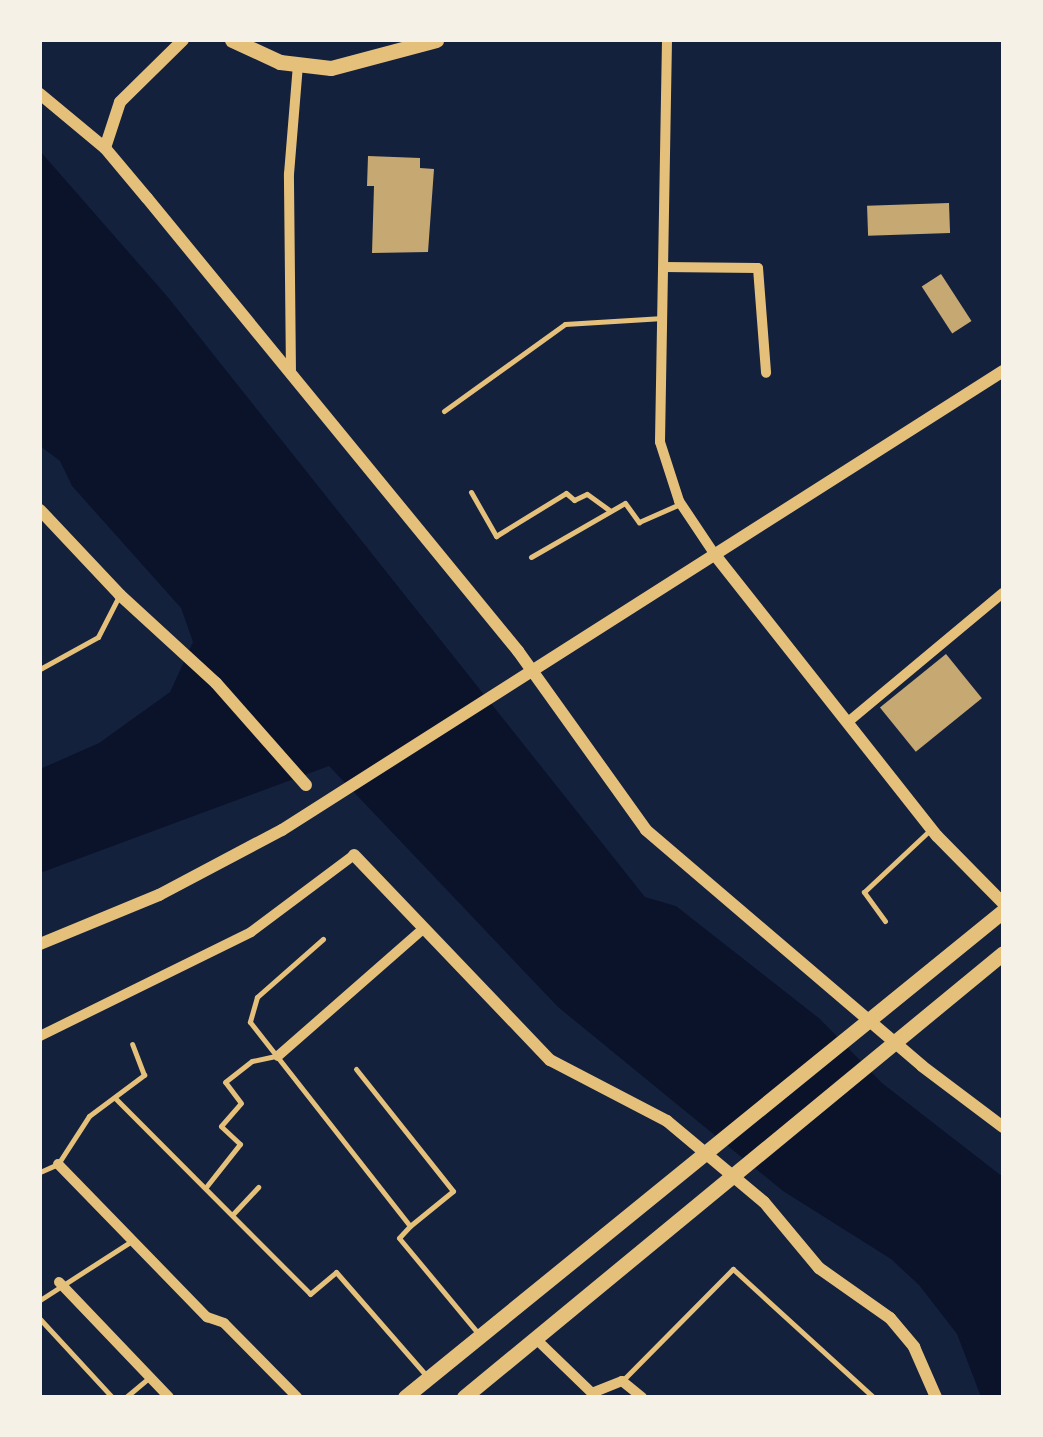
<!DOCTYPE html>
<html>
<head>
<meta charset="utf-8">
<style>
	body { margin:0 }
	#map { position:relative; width:1043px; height:1437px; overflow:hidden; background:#14213d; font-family:Inter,sans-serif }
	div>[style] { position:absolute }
	.water>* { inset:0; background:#0b132b }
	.building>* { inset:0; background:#c6a872; transform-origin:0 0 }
	.service>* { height:5px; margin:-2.5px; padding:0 2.5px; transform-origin:2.5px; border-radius:2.5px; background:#e5c07b }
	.minor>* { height:10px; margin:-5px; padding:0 5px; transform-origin:5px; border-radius:5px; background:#e5c07b }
	.tertiary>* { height:12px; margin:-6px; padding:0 6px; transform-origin:6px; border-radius:6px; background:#e5c07b }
	.primary>* { height:15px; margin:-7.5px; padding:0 7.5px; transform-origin:7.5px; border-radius:7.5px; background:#e5c07b }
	span { translate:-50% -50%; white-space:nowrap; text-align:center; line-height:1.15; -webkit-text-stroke:9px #f6f1e7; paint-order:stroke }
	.frame { position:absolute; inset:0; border:42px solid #f6f1e7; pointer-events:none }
</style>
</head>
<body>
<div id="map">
	<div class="water">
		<i style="clip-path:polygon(40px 151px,167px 296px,645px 897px,676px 906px,820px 1019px,882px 1083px,1003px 1177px,1003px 1397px,981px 1397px,957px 1334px,919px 1285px,891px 1259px,783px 1191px,558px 1007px,329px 766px,40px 873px,40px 769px,99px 743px,170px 692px,193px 642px,181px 608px,72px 486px,60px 461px,40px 446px)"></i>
	</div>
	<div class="building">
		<i style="clip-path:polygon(368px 156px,420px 158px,420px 168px,434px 169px,428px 252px,372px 253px,374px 186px,367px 186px)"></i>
		<i style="left:949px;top:203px;width:30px;height:82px;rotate:88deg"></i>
		<i style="left:941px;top:274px;width:56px;height:23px;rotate:57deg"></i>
		<i style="left:946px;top:654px;width:57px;height:85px;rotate:51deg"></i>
	</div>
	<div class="service">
		<i style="left:444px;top:411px;width:149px;rotate:-35.7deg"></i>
		<i style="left:565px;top:324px;width:98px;rotate:-3.5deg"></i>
		<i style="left:471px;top:492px;width:51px;rotate:60.4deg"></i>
		<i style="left:496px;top:536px;width:82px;rotate:-31.6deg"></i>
		<i style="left:566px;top:493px;width:11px;rotate:41deg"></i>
		<i style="left:574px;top:500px;width:14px;rotate:-25deg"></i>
		<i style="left:587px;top:494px;width:27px;rotate:36deg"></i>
		<i style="left:531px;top:557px;width:108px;rotate:-29.9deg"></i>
		<i style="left:625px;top:503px;width:24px;rotate:54deg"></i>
		<i style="left:639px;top:522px;width:45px;rotate:-23.7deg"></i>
		<i style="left:40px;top:669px;width:66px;rotate:-28.9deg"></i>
		<i style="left:98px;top:637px;width:44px;rotate:-62.9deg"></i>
		<i style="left:885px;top:921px;width:36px;rotate:-126deg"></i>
		<i style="left:864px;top:892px;width:92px;rotate:-43.2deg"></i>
		<i style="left:323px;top:939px;width:88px;rotate:138.7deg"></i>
		<i style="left:257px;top:997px;width:26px;rotate:106deg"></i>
		<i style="left:250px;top:1022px;width:259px;rotate:51.9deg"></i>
		<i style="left:410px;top:1226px;width:16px;rotate:133deg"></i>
		<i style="left:399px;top:1238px;width:122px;rotate:50.3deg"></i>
		<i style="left:356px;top:1069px;width:156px;rotate:51.5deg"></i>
		<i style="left:453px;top:1191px;width:55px;rotate:140.9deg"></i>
		<i style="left:116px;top:1099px;width:275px;rotate:45.1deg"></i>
		<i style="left:310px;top:1294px;width:34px;rotate:-40deg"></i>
		<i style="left:336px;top:1272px;width:137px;rotate:48.9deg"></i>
		<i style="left:40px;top:1172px;width:20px;rotate:-24deg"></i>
		<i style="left:58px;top:1164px;width:57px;rotate:-57.1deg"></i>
		<i style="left:89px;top:1116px;width:69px;rotate:-36.7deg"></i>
		<i style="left:144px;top:1075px;width:33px;rotate:-111deg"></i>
		<i style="left:206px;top:1187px;width:55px;rotate:-51.7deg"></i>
		<i style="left:240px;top:1144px;width:26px;rotate:-137deg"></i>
		<i style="left:221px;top:1126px;width:30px;rotate:-49deg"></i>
		<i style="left:241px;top:1103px;width:26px;rotate:-127deg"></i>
		<i style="left:225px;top:1082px;width:34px;rotate:-38deg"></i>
		<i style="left:252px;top:1061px;width:24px;rotate:-12deg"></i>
		<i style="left:233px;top:1214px;width:37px;rotate:-47deg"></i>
		<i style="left:40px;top:1300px;width:107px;rotate:-32.8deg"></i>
		<i style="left:40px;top:1319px;width:106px;rotate:47.3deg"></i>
		<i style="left:624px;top:1379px;width:155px;rotate:-45.3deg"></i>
		<i style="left:733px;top:1269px;width:190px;rotate:42.4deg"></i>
		<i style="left:126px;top:1397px;width:31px;rotate:-40deg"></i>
	</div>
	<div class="minor">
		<i style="left:667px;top:40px;width:402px;rotate:91deg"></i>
		<i style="left:660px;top:442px;width:62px;rotate:72.1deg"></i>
		<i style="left:679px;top:501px;width:65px;rotate:56.3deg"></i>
		<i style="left:664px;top:267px;width:94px;rotate:0.6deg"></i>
		<i style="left:758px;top:268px;width:105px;rotate:85.6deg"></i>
		<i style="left:291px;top:374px;width:200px;rotate:-90.6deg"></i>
		<i style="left:289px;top:174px;width:109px;rotate:-85.3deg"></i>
		<i style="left:848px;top:722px;width:202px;rotate:-39.8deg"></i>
		<i style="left:40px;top:1036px;width:235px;rotate:-26.2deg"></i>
		<i style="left:251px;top:932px;width:129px;rotate:-36.8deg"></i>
		<i style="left:278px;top:1056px;width:190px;rotate:-41.2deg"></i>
		<i style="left:58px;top:1164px;width:214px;rotate:45.8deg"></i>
		<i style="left:207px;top:1317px;width:18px;rotate:19deg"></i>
		<i style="left:224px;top:1323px;width:104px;rotate:45.4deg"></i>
		<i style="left:59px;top:1282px;width:159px;rotate:46.3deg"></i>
		<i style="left:535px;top:1338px;width:79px;rotate:44deg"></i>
		<i style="left:592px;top:1393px;width:32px;rotate:-22deg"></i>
		<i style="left:622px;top:1381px;width:26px;rotate:39deg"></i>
	</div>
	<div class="tertiary">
		<i style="left:40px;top:94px;width:85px;rotate:39.7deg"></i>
		<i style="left:105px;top:148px;width:65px;rotate:50deg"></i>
		<i style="left:147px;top:198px;width:586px;rotate:50.68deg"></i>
		<i style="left:518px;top:651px;width:220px;rotate:54.4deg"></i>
		<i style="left:646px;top:830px;width:363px;rotate:40.5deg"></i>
		<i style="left:922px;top:1066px;width:101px;rotate:37deg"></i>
		<i style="left:105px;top:148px;width:48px;rotate:-71.9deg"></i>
		<i style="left:120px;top:102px;width:88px;rotate:-44.5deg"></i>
		<i style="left:40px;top:510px;width:117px;rotate:46.7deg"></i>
		<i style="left:120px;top:595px;width:130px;rotate:42.5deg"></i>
		<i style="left:216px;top:683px;width:136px;rotate:48.6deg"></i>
		<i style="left:715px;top:555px;width:358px;rotate:51.7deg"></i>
		<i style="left:937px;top:836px;width:94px;rotate:45.4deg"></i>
		<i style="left:354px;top:855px;width:284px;rotate:46.3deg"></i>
		<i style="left:550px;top:1060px;width:132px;rotate:27.5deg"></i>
		<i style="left:667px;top:1121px;width:126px;rotate:39.9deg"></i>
		<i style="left:764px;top:1202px;width:86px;rotate:50.2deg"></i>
		<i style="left:819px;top:1268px;width:87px;rotate:35.2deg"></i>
		<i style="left:890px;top:1318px;width:38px;rotate:50deg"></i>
		<i style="left:914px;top:1347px;width:55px;rotate:66.3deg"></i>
		<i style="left:40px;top:944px;width:129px;rotate:-22.4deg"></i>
		<i style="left:159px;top:895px;width:139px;rotate:-27.9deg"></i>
		<i style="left:282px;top:830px;width:855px;rotate:-32.48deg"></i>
	</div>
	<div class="primary">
		<i style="left:232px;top:40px;width:53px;rotate:24.6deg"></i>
		<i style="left:280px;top:62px;width:51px;rotate:6.7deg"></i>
		<i style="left:331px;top:68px;width:109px;rotate:-14.9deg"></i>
		<i style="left:405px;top:1397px;width:771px;rotate:-39.1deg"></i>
		<i style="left:464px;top:1397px;width:698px;rotate:-39.48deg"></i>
	</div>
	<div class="frame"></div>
</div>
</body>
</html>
